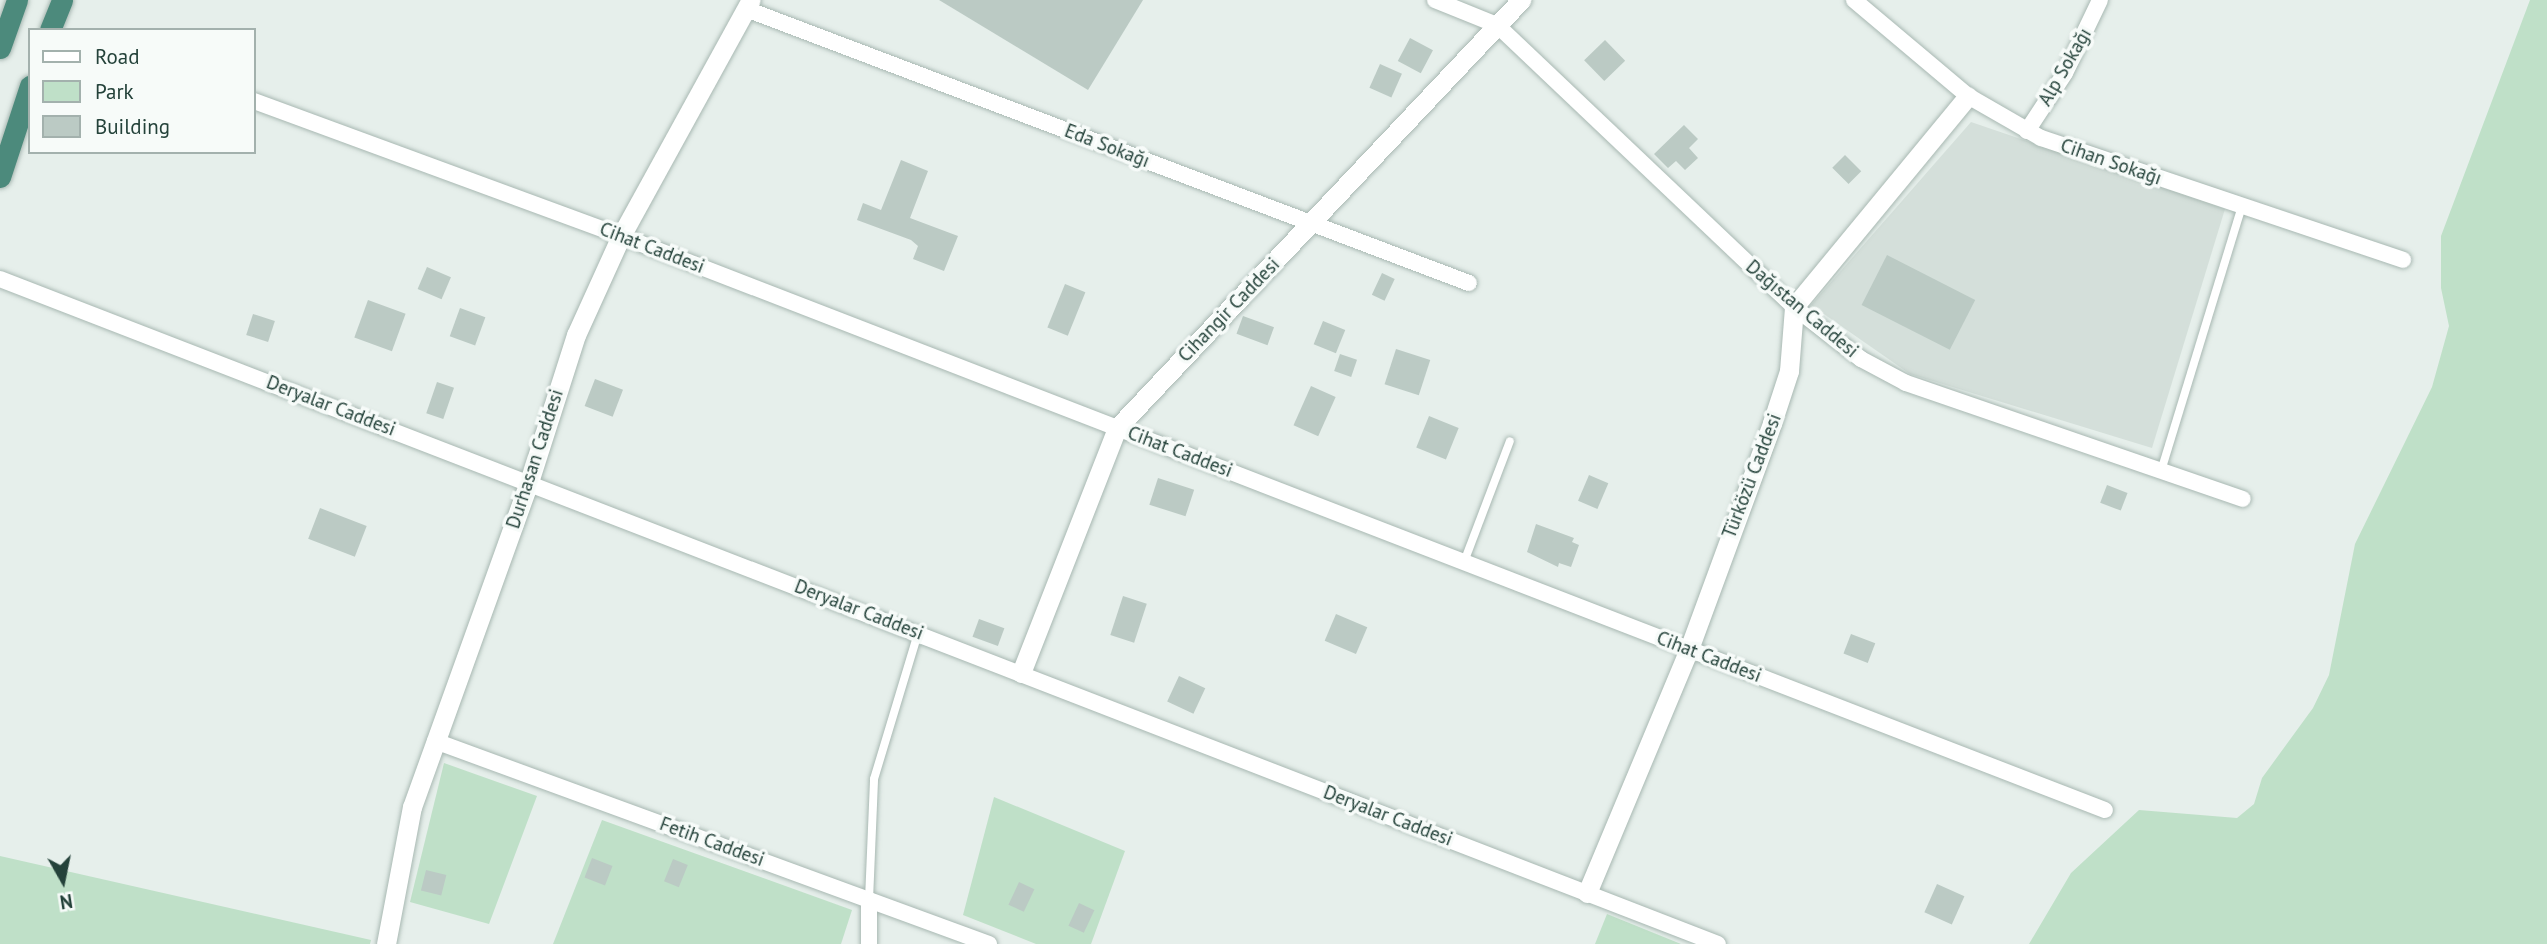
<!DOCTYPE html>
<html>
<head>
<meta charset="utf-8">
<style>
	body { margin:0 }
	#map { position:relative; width:2547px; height:944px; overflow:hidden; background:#e6efeb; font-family:"PT Sans",sans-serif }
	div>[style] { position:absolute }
	.built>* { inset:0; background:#d4dfda }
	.green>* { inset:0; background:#bfe0c8 }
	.building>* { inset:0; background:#bbcac4; transform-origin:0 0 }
	.roads { filter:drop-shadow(0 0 2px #a8b8b2) drop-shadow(0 0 2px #a8b8b2) }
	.service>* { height:8px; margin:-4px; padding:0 4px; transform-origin:4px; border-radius:4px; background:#fff }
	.minor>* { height:16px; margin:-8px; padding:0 8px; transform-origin:8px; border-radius:8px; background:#fff }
	.tertiary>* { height:19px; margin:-9.5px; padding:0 9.5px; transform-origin:9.5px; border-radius:9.5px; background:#fff }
	.trunk>* { height:21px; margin:-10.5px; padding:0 10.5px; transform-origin:10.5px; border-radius:10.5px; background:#4c8a7c }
	span { translate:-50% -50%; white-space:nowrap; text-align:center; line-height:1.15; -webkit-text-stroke:7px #f7fbf9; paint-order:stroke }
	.street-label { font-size:19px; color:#24423a }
	.legend { position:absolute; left:28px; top:28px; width:228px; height:126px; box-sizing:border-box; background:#f7fbf9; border:2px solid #a3b1ad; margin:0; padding:9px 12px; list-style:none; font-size:21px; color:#24423a }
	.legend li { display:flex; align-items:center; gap:14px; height:35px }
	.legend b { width:35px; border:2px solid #a3b1ad }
	.north { position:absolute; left:28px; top:846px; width:70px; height:70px; -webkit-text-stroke:5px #f7fbf9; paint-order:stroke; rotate:171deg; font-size:19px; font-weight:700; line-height:28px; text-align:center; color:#24423a }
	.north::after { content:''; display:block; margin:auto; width:24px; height:32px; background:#24423a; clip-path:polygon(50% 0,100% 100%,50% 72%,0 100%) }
</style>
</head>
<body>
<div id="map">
	<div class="built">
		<i style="clip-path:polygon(1971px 122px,2225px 209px,2152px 448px,1910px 374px,1811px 305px)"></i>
	</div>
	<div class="green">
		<i style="clip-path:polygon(2530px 0,2547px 0,2547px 944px,2029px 944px,2071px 873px,2139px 810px,2237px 818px,2254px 804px,2262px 778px,2313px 708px,2329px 675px,2355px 544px,2432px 387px,2449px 326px,2441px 288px,2441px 236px)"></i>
		<i style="clip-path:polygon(444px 763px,537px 796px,489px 924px,410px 902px)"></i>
		<i style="clip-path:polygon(994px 797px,1125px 851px,1091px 944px,1036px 944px,963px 915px)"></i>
		<i style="clip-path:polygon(602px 820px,852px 910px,841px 944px,553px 944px)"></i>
		<i style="clip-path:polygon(0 856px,371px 940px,370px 944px,0 944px)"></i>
		<i style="clip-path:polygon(1607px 914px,1681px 944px,1595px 944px)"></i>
	</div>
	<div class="building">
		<i style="clip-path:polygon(939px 0,1143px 0,1088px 90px)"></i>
		<i style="left:1410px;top:38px;width:26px;height:26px;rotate:28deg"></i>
		<i style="left:1605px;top:40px;width:29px;height:29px;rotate:46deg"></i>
		<i style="left:1380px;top:64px;width:24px;height:26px;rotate:24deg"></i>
		<i style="clip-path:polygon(1684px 125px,1698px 139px,1689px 148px,1698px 158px,1685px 170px,1676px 161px,1668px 168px,1654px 154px)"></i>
		<i style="left:1845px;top:155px;width:23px;height:18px;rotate:45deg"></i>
		<i style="clip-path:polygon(901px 160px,928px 171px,910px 218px,958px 236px,944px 271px,913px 259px,918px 246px,911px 240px,857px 220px,863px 203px,881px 210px)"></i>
		<i style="left:1887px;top:255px;width:99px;height:56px;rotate:27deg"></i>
		<i style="left:427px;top:267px;width:26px;height:24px;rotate:23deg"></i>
		<i style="left:1382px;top:273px;width:14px;height:24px;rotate:25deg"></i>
		<i style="left:1065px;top:284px;width:22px;height:47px;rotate:22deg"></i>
		<i style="left:368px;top:300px;width:40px;height:40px;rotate:20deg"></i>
		<i style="left:460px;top:308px;width:27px;height:30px;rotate:20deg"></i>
		<i style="left:253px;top:314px;width:23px;height:22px;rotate:18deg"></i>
		<i style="left:1243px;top:316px;width:33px;height:19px;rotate:20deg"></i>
		<i style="left:1323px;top:321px;width:24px;height:25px;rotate:22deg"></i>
		<i style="left:1396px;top:349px;width:36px;height:37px;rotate:18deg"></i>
		<i style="left:1340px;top:354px;width:18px;height:18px;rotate:19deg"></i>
		<i style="left:595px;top:379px;width:30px;height:29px;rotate:21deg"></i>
		<i style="left:437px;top:382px;width:18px;height:33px;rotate:19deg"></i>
		<i style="left:1311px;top:386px;width:27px;height:43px;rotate:24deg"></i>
		<i style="left:1429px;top:416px;width:32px;height:34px;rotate:22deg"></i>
		<i style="left:1589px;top:475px;width:21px;height:28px;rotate:23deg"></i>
		<i style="left:1158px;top:478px;width:38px;height:28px;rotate:18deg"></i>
		<i style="left:2107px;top:485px;width:22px;height:19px;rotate:21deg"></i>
		<i style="left:320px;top:508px;width:50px;height:33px;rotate:21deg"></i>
		<i style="clip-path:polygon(1536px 524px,1574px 538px,1572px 542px,1579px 545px,1571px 567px,1559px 563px,1558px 567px,1527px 552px)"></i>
		<i style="left:1123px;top:596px;width:25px;height:41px;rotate:18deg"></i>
		<i style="left:1336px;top:614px;width:34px;height:29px;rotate:23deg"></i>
		<i style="left:979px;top:619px;width:27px;height:19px;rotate:20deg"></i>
		<i style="left:1851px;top:634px;width:26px;height:21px;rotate:21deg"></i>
		<i style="left:1179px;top:676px;width:29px;height:28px;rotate:25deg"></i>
		<i style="left:592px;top:858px;width:22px;height:21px;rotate:21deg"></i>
		<i style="left:673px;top:859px;width:16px;height:24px;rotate:22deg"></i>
		<i style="left:426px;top:870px;width:21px;height:21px;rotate:14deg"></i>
		<i style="left:1019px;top:882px;width:17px;height:25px;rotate:25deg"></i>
		<i style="left:1937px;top:884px;width:30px;height:31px;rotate:24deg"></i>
		<i style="left:1079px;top:903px;width:17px;height:25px;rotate:25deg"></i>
	</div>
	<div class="roads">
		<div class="service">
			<i style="left:2161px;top:471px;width:277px;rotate:-73deg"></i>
			<i style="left:1464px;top:562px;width:129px;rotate:-69.2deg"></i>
			<i style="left:869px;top:900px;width:121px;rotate:-87.6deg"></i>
			<i style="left:874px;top:779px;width:152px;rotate:-73.2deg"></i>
		</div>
		<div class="minor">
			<i style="left:1435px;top:0;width:67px;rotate:22deg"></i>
			<i style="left:1497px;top:25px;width:410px;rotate:43.5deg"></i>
			<i style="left:1794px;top:307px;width:85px;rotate:37.8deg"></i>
			<i style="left:1861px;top:359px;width:51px;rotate:28.1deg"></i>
			<i style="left:1906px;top:383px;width:356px;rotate:19deg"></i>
			<i style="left:1854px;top:0;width:149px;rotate:40.1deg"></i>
			<i style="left:1968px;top:96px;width:84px;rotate:29.9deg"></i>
			<i style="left:2041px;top:138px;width:382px;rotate:18.6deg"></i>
			<i style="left:746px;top:9px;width:773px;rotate:20.76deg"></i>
			<i style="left:254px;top:101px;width:391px;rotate:20.2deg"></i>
			<i style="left:621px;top:236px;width:1591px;rotate:21.15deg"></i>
			<i style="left:2027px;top:131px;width:69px;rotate:-56.8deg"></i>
			<i style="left:2065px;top:73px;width:81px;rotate:-64.4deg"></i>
			<i style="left:0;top:279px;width:1842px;rotate:21.16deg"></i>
			<i style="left:435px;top:741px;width:590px;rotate:20.12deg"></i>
			<i style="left:869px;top:944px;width:44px;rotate:-90deg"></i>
		</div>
		<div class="tertiary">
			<i style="left:1021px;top:673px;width:263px;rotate:-68.6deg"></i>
			<i style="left:1117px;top:428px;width:589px;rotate:-46.65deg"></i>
			<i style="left:1587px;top:893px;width:264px;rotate:-67.3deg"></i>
			<i style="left:1689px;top:649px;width:241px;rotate:-69.8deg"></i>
			<i style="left:1772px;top:423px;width:55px;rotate:-71.9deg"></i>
			<i style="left:1789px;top:371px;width:64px;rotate:-85.5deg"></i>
			<i style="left:1794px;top:307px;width:273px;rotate:-50.5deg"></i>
			<i style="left:386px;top:944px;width:139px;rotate:-79.3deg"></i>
			<i style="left:412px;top:807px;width:345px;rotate:-70.2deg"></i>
			<i style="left:529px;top:482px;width:154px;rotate:-72.3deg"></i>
			<i style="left:576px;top:335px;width:109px;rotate:-65.6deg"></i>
			<i style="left:621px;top:236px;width:269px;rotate:-61.2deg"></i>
		</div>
		<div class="trunk">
			<i style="left:50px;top:30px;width:32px;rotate:-68deg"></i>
			<i style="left:0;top:48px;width:51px;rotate:-70.5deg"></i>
			<i style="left:0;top:177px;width:96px;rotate:-71.8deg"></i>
		</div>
	</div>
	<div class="street-label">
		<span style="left:2065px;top:67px;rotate:-60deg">Alp Sokağı</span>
		<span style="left:1107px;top:146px;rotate:21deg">Eda Sokağı</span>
		<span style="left:2111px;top:162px;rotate:19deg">Cihan Sokağı</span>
		<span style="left:652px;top:248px;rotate:21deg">Cihat Caddesi</span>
		<span style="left:1802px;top:309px;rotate:40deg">Dağıstan Caddesi</span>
		<span style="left:1229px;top:310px;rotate:-46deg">Cihangir Caddesi</span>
		<span style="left:331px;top:406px;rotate:21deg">Deryalar Caddesi</span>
		<span style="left:1180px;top:452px;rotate:21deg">Cihat Caddesi</span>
		<span style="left:535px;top:459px;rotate:-72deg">Durhasan Caddesi</span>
		<span style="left:1752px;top:476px;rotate:-69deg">Türközü Caddesi</span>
		<span style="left:859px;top:610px;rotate:21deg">Deryalar Caddesi</span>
		<span style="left:1709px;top:657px;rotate:21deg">Cihat Caddesi</span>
		<span style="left:1388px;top:816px;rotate:21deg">Deryalar Caddesi</span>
		<span style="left:712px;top:842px;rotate:20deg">Fetih Caddesi</span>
	</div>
	<ul class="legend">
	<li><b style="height:9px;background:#fff"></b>Road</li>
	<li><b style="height:19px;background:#bfe0c8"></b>Park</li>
	<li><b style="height:19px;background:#bbcac4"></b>Building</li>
	</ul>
	<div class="north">N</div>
</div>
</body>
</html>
